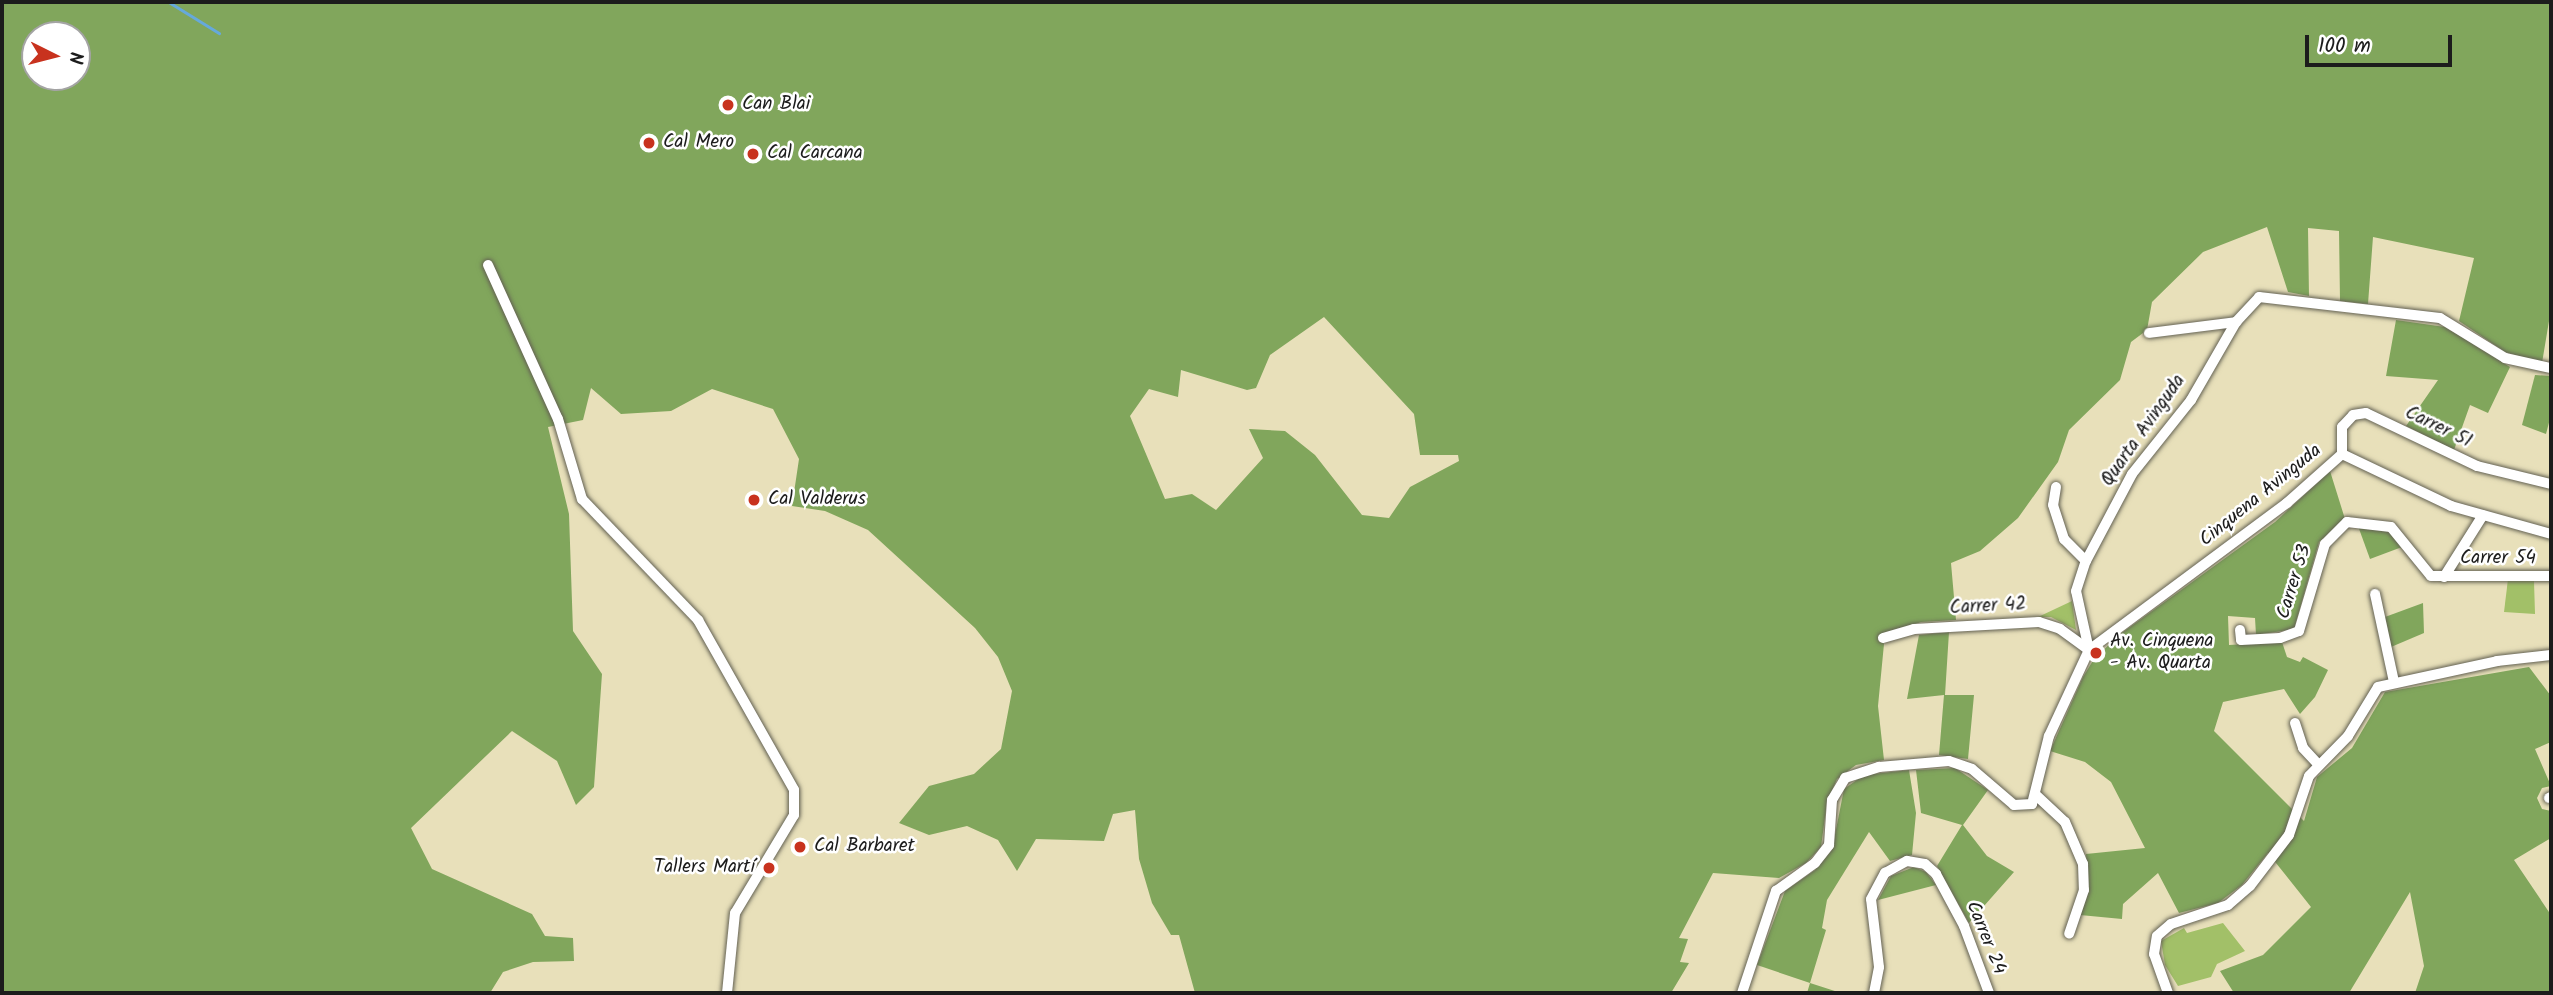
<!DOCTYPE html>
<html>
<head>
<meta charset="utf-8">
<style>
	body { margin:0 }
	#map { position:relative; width:2553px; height:995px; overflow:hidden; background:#e8e0ba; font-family:Kalam,sans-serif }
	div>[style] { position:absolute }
	.green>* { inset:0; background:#a2c068 }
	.forest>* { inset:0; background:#81a65c }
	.stream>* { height:2.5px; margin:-1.25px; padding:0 1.25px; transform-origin:1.25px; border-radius:1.25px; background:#66a9db }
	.roads { filter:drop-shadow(0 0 2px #636153) drop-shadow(0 0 2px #636153) }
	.minor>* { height:10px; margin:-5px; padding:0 5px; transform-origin:5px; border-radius:5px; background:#fff }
	.dots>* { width:19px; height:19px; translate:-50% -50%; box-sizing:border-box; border:4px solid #fff; border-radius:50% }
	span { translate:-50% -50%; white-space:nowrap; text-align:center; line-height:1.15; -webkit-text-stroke:5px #fff; paint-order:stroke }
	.poi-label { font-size:19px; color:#1c1c1c }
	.left { translate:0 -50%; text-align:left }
	.right { translate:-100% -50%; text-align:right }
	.street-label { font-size:19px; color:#1c1c1c }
	.frame { position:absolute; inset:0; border:4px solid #1c1c1c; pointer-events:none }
	.north { position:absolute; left:21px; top:21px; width:70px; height:70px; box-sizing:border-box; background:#fff; border:2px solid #a4a4a4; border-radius:50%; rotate:96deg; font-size:19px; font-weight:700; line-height:28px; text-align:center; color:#1c1c1c }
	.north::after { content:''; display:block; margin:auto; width:24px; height:32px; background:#c8321e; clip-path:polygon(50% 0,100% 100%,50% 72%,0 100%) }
	.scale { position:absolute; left:2305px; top:35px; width:147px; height:32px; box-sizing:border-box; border:4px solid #1c1c1c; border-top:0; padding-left:9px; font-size:21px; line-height:24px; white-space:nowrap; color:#1c1c1c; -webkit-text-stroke:5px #fff; paint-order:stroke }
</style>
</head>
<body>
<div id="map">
	<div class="green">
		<i style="clip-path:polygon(2508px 579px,2534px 581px,2535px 614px,2504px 612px)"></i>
		<i style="clip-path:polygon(2072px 601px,2076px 630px,2051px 617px,2038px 617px)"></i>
		<i style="clip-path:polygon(2223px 923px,2245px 951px,2217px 964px,2211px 977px,2178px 986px,2165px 965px,2161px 941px,2184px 928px,2187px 933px)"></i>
	</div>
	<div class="forest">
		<i style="clip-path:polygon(evenodd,2px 2px,2551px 2px,2551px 309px,2542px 363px,2505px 352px,2459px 321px,2474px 258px,2373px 237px,2368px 304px,2340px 301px,2339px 231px,2308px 228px,2309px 296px,2288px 292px,2267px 227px,2203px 252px,2152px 302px,2147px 330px,2131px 342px,2120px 380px,2069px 430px,2058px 462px,2018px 518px,1980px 551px,1951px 563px,1956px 620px,1921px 622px,1880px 637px,1884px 644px,1878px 706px,1884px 760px,1856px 765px,1837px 779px,1827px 802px,1821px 847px,1806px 863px,1779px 878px,1713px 873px,1679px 938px,1688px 939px,1680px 962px,1689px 963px,1671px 993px,1195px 993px,1179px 935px,1171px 935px,1152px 903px,1139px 859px,1135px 810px,1113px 814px,1104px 841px,1036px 839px,1017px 871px,998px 840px,967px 826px,929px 835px,899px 823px,929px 786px,974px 774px,1001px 749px,1012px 691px,998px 657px,975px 628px,868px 530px,825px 511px,792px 506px,799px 459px,773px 409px,712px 389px,671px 411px,621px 414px,591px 388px,583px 420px,548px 427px,569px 514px,573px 631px,602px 674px,594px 787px,576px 805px,557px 761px,512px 731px,411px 828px,432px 869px,532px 914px,545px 936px,573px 938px,574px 961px,533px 962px,503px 972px,490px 993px,2px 993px,2px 2px,35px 35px,77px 35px,77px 77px,35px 77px,35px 35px,2px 2px,1324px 317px,1414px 414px,1420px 455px,1458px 455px,1459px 461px,1410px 487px,1389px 518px,1362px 515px,1315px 455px,1285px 431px,1249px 429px,1263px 458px,1216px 510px,1192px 494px,1165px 499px,1130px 416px,1149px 389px,1178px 397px,1181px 370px,1247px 390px,1256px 388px,1270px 355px,1324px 317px)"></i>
		<i style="clip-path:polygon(2396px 320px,2445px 327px,2510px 367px,2488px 413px,2470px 405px,2454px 450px,2406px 426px,2438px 380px,2386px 376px)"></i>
		<i style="clip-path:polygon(2535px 375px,2551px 376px,2551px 415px,2546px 434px,2522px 425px)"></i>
		<i style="clip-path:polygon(2330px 471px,2345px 519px,2319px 542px,2294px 629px,2256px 635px,2255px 618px,2228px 616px,2229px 645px,2282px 642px,2287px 657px,2300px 662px,2303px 657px,2328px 670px,2315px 697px,2300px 714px,2284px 689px,2223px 702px,2214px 731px,2304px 821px,2317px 777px,2352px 748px,2385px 692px,2529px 667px,2551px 696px,2551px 742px,2535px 749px,2551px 786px,2542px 788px,2537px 798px,2542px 809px,2551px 811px,2551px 838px,2514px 860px,2551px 915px,2551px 993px,2415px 993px,2424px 966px,2410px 892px,2349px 993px,2234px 993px,2220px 971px,2263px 955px,2311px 907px,2268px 853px,2242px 885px,2218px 903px,2179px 913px,2158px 873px,2123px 904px,2122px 919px,2080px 915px,2088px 886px,2086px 854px,2145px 848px,2111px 782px,2085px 762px,2050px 751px,2083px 677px,2094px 659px,2119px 635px,2275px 522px)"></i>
		<i style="clip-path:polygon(2358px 526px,2390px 532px,2402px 547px,2370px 559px)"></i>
		<i style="clip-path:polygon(2423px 603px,2424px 633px,2391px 647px,2385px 617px)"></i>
		<i style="clip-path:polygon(1949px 632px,1945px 695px,1974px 695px,1968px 759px,1939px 755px,1944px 695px,1907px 699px,1919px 635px)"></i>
		<i style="clip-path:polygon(1955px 768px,1988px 790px,1963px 825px,1987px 856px,2014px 872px,1969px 923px,1937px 866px,1962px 825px,1921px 813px,1916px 770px)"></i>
		<i style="clip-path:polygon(1909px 770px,1916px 813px,1912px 855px,1890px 861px,1869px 832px,1827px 900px,1822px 928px,1826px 930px,1810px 983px,1841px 993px,1807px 993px,1810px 983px,1757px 965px,1785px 891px,1815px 870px,1832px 850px,1844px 789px,1864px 775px)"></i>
		<i style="clip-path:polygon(1914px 867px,1926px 872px,1936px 885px,1878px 900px,1891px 876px)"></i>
	</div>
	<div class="stream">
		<i style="left:169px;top:2px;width:59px;rotate:31.8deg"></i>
	</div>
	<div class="roads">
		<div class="minor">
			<i style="left:488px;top:265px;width:169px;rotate:65.6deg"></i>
			<i style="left:558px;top:419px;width:84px;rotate:73.3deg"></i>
			<i style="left:582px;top:499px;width:168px;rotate:46.2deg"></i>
			<i style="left:698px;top:620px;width:195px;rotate:60.5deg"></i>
			<i style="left:794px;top:790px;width:25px;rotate:90deg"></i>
			<i style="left:794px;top:815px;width:114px;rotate:121deg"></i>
			<i style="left:735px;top:913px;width:80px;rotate:95.7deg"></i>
			<i style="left:2149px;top:333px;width:88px;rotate:-7.2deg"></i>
			<i style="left:2342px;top:454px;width:27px;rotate:-90deg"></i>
			<i style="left:2342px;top:427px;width:16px;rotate:-47deg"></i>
			<i style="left:2353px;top:415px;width:13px;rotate:-9deg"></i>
			<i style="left:2366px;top:413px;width:123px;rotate:25.5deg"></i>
			<i style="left:2477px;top:466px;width:76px;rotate:13.7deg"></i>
			<i style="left:2342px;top:454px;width:121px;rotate:25.5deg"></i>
			<i style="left:2451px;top:506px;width:104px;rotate:15.6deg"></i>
			<i style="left:2056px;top:487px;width:18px;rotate:99deg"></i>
			<i style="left:2053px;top:505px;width:36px;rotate:72deg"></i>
			<i style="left:2064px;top:539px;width:31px;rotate:45deg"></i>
			<i style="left:2444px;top:577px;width:73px;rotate:-57.8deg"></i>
			<i style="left:2375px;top:594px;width:90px;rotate:77.8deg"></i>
			<i style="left:2240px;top:630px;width:10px;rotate:84deg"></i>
			<i style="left:2241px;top:640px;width:39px;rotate:-3deg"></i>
			<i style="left:2280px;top:638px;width:20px;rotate:-20deg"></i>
			<i style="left:2299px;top:631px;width:91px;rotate:-73.4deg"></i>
			<i style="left:2325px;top:544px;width:31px;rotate:-45deg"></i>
			<i style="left:2347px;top:522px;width:44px;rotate:6.5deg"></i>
			<i style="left:2391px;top:527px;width:63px;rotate:50.8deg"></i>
			<i style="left:2431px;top:576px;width:120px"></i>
			<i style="left:1883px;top:638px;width:32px;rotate:-16deg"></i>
			<i style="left:1914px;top:629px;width:125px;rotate:-3.2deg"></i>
			<i style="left:2039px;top:622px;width:22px;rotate:18deg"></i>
			<i style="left:2060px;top:629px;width:36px;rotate:36deg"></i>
			<i style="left:2089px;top:650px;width:60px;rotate:-102.4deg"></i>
			<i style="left:2076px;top:591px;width:32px;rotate:-72deg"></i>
			<i style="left:2086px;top:561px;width:98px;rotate:-62.1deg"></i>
			<i style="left:2132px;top:474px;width:95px;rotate:-51.4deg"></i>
			<i style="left:2191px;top:400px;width:90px;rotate:-60deg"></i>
			<i style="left:2236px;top:322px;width:34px;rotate:-47deg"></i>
			<i style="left:2259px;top:297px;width:182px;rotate:6.6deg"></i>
			<i style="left:2440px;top:318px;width:76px;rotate:31.6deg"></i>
			<i style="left:2505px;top:358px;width:47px;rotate:12.3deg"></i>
			<i style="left:2295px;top:723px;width:26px;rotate:72deg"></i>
			<i style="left:2303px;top:748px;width:23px;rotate:47deg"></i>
			<i style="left:2037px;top:796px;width:38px;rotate:43deg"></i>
			<i style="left:2065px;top:822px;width:46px;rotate:66.8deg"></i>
			<i style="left:2083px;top:864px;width:26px;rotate:88deg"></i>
			<i style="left:2084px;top:890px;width:46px;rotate:108.8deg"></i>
			<i style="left:2549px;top:798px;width:2px;rotate:-27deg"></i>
			<i style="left:1742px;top:993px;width:108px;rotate:-71.6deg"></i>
			<i style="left:1776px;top:891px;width:48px;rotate:-35.7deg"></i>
			<i style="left:1815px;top:863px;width:23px;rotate:-52deg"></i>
			<i style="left:1829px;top:845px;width:45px;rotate:-86.2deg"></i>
			<i style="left:1832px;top:800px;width:26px;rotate:-59deg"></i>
			<i style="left:1845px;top:778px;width:36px;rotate:-18deg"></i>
			<i style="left:1879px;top:767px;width:70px;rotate:-4.9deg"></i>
			<i style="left:1949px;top:761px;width:24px;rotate:19deg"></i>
			<i style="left:1972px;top:769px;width:55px;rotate:40.6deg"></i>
			<i style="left:2014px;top:805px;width:18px;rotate:-3deg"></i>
			<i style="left:2032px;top:804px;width:70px;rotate:-76deg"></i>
			<i style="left:2049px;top:736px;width:95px;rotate:-65.1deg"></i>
			<i style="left:2089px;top:650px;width:247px;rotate:-36.6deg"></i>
			<i style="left:2287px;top:503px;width:74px;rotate:-41.7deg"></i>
			<i style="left:1874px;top:993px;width:26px;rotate:-79deg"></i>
			<i style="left:1879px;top:967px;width:68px;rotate:-96.7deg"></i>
			<i style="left:1871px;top:899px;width:30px;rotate:-62deg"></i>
			<i style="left:1885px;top:873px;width:25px;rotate:-29deg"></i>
			<i style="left:1907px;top:861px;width:18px;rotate:9deg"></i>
			<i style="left:1925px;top:864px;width:15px;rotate:42deg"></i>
			<i style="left:1936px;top:874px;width:59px;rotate:61.7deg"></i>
			<i style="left:1964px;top:926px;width:72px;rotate:69.5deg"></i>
			<i style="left:2168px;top:993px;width:41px;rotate:-109.7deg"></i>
			<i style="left:2154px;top:954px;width:18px;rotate:-81deg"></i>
			<i style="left:2157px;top:936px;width:18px;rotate:-41deg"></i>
			<i style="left:2171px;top:924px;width:60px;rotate:-18.4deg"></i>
			<i style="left:2228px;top:905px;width:29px;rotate:-41deg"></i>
			<i style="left:2250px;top:886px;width:64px;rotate:-52.6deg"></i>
			<i style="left:2289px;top:835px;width:62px;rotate:-71.3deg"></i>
			<i style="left:2309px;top:776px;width:56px;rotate:-45.7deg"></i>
			<i style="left:2348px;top:736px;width:57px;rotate:-58.5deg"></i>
			<i style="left:2378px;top:687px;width:122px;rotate:-12.3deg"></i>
			<i style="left:2497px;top:661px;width:54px;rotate:-6.3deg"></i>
		</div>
	</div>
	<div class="dots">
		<i style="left:728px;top:105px;background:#c8321e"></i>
		<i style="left:649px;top:143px;background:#c8321e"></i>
		<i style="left:753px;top:154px;background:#c8321e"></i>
		<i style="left:754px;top:500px;background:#c8321e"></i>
		<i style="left:2096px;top:653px;background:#c8321e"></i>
		<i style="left:800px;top:847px;background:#c8321e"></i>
		<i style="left:769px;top:868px;background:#c8321e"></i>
	</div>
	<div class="poi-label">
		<span class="left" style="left:742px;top:105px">Can Blai</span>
		<span class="left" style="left:663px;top:143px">Cal Mero</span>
		<span class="left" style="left:767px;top:154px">Cal Carcana</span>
		<span class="left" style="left:768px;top:500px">Cal Valderus</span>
		<span class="left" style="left:2110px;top:653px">Av. Cinquena<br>- Av. Quarta</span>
		<span class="left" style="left:814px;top:847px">Cal Barbaret</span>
		<span class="right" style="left:755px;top:868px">Tallers Martí</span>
	</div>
	<div class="street-label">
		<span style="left:2438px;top:428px;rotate:26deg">Carrer 51</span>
		<span style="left:2144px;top:431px;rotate:-55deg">Quarta Avinguda</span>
		<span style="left:2261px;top:496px;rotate:-39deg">Cinquena Avinguda</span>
		<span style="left:2498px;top:559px">Carrer 54</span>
		<span style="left:2295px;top:582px;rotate:-73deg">Carrer 53</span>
		<span style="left:1988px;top:607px;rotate:-3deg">Carrer 42</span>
		<span style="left:1985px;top:938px;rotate:68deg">Carrer 24</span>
	</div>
	<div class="frame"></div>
	<div class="north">N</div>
	<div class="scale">100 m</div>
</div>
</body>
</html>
